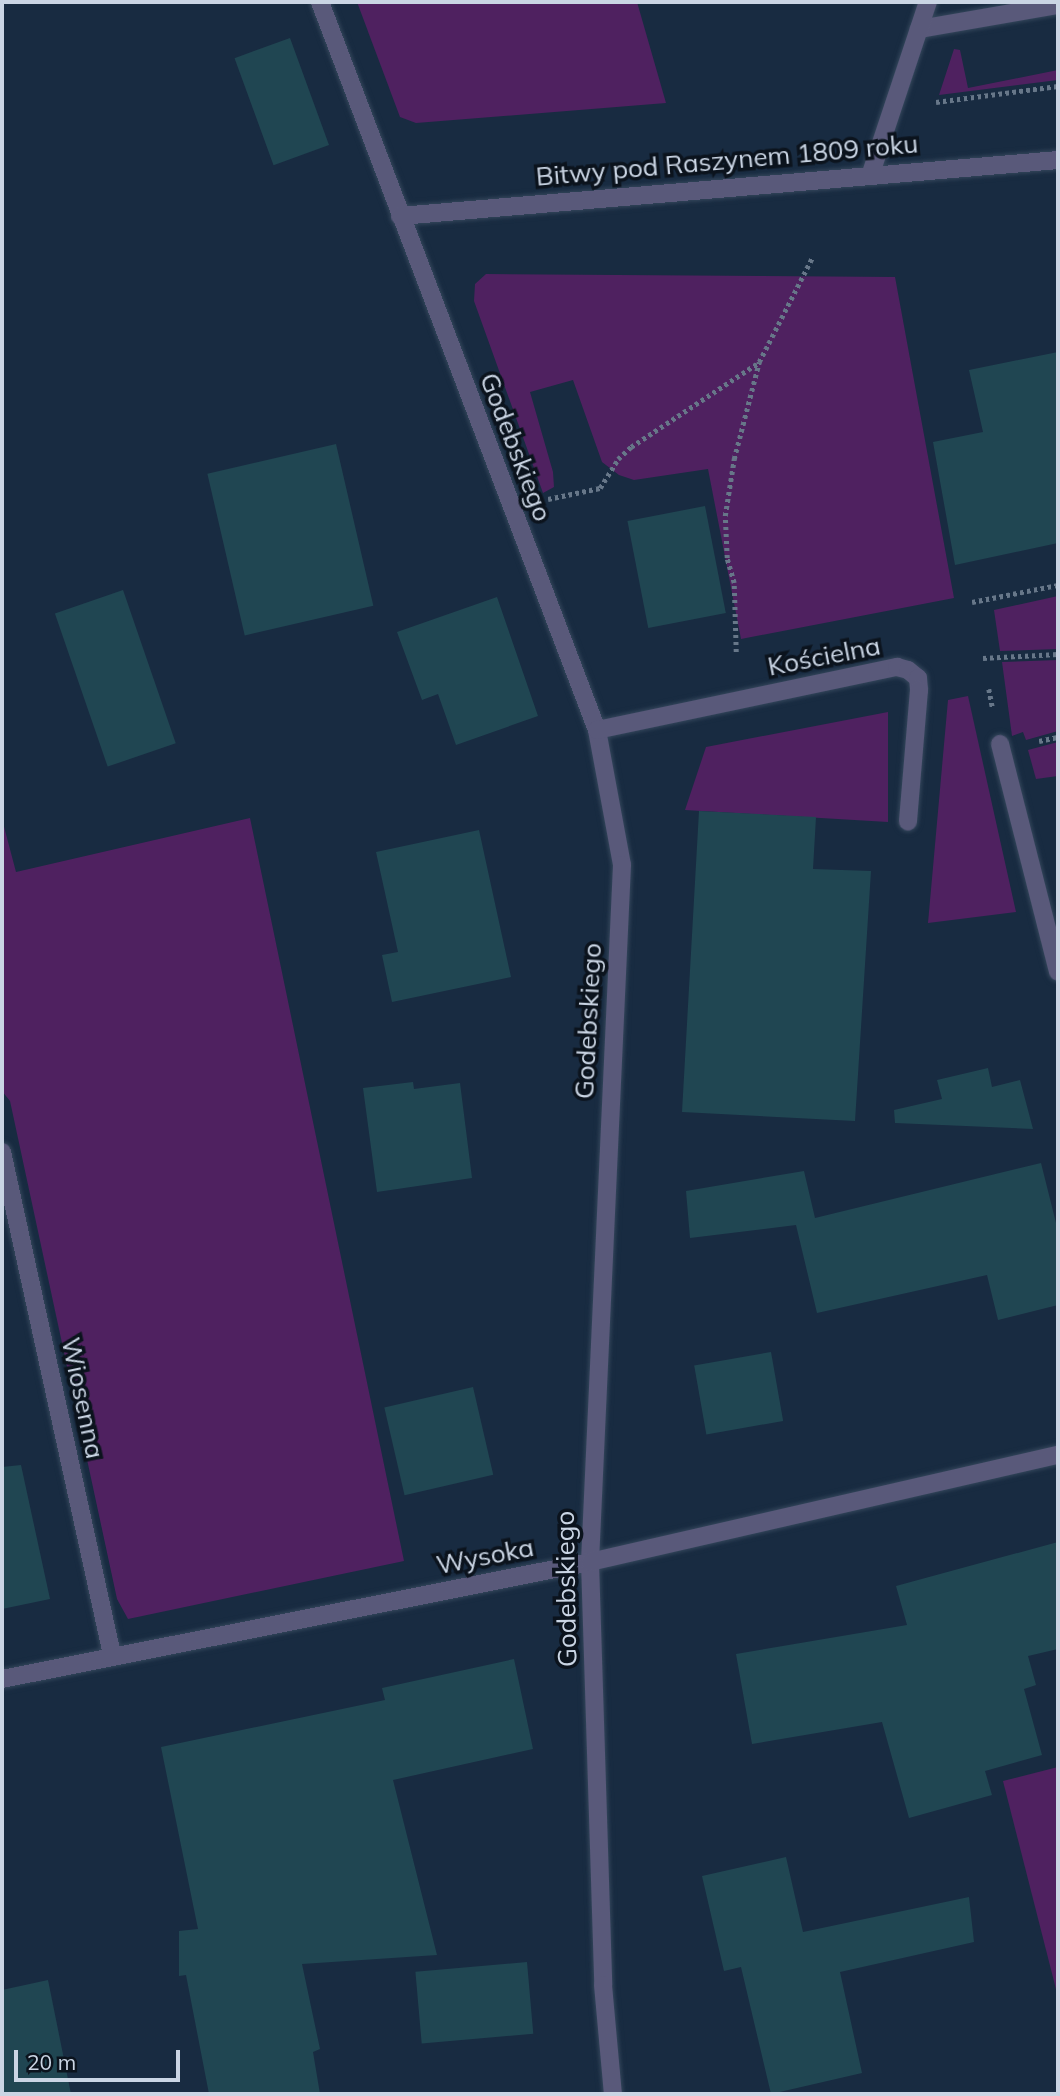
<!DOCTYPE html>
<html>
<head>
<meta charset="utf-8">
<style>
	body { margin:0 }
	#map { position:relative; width:1060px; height:2096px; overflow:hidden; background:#182b41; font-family:Mulish,sans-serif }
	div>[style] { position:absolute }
	.green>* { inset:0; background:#4f2160 }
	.building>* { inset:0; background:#204652; transform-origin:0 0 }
	.path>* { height:4.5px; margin-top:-2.25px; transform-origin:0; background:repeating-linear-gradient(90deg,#677789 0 3.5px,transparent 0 7px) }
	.roads { filter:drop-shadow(0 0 2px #34465b) drop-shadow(0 0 2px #34465b) }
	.lane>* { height:18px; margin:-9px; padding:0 9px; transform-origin:9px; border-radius:9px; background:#59597a }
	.street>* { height:18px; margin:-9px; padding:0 9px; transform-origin:9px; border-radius:9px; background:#59597a }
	span { translate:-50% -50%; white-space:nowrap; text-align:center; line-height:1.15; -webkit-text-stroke:7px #0b131d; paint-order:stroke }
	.street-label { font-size:26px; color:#cad5e4 }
	.frame { position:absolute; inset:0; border:4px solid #cad5e4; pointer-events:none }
	.scale { position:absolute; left:14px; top:2050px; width:166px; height:32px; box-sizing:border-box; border:4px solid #cad5e4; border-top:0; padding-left:9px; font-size:21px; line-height:24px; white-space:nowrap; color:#cad5e4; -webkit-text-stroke:5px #0b131d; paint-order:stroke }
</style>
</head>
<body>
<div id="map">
	<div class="green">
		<i style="clip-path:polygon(357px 2px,637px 2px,666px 103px,416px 123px,400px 117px)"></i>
		<i style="clip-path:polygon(954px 49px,960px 50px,968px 88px,1058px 70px,1058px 80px,939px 95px)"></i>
		<i style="clip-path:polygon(486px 274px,895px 277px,954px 598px,741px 639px,708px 469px,634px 480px,619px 475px,602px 462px,573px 380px,530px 392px,553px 472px,554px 487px,543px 493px,474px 301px,475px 284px)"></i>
		<i style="clip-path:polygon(1058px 596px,1058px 649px,1000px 651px,994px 610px)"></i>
		<i style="clip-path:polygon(1058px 660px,1058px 731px,1026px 740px,1023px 732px,1012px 736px,1002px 662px)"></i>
		<i style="clip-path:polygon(968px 696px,1016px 912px,928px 923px,948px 700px)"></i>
		<i style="clip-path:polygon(888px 712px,888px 822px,685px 810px,706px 747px)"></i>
		<i style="clip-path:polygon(1058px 742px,1058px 776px,1036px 779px,1028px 750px)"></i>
		<i style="clip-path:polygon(250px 818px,404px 1561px,128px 1619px,117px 1599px,10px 1101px,2px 1091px,2px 819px,16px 872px)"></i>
		<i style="clip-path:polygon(1058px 1767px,1058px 1997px,1003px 1781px)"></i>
	</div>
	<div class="building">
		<i style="left:290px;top:38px;width:114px;height:59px;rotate:70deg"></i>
		<i style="clip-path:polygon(1058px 352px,1058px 543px,955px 565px,933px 442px,983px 432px,969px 370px)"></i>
		<i style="left:336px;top:444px;width:166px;height:132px;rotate:77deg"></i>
		<i style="left:705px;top:506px;width:109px;height:79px;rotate:79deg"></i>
		<i style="left:123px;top:590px;width:162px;height:72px;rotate:71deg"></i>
		<i style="clip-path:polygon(497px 597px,538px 716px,456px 745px,438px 694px,422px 700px,397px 632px)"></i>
		<i style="clip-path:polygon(699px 811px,816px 817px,813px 869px,871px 871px,855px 1121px,682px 1112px)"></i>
		<i style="clip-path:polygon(479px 830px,511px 977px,392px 1002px,382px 955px,398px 952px,376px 852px)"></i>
		<i style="clip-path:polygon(988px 1068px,992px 1087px,1020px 1080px,1033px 1129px,895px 1123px,894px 1110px,942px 1099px,937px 1080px)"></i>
		<i style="clip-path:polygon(413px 1082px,414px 1089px,460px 1083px,472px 1178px,377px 1192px,363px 1088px)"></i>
		<i style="clip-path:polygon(1041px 1163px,1058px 1231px,1058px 1305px,998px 1320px,987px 1275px,817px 1313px,796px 1225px,690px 1238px,686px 1191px,804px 1171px,815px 1218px)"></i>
		<i style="left:771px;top:1352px;width:70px;height:78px;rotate:80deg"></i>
		<i style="left:473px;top:1387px;width:90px;height:91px;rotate:77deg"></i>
		<i style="clip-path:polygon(21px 1465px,50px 1599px,2px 1609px,2px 1467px)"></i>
		<i style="clip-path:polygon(1058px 1542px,1058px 1649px,1028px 1656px,1036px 1685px,1024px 1689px,1042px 1755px,985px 1771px,992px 1795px,909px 1818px,882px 1722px,752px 1744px,736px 1654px,907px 1625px,896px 1586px)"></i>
		<i style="clip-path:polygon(514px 1659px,533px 1749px,393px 1780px,437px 1955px,302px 1964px,320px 2049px,313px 2052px,320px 2094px,209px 2094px,186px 1975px,179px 1976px,179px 1931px,198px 1929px,161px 1747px,385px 1700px,382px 1688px)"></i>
		<i style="clip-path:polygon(786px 1857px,803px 1932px,969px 1897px,974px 1942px,840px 1972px,862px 2073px,771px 2094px,741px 1967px,724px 1971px,702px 1876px)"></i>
		<i style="left:527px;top:1962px;width:72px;height:112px;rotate:85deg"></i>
		<i style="clip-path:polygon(48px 1980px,71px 2094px,2px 2094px,2px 1990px)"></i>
	</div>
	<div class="path">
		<i style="left:936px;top:102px;width:123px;rotate:-7.5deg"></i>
		<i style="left:548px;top:499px;width:53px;rotate:-11.9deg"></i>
		<i style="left:600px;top:488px;width:34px;rotate:-58deg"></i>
		<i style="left:618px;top:459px;width:18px;rotate:-43deg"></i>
		<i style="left:631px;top:447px;width:152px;rotate:-33.5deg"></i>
		<i style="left:972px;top:602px;width:88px;rotate:-11.2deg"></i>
		<i style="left:736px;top:652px;width:69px;rotate:-91.7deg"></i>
		<i style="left:734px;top:583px;width:26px;rotate:-106deg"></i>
		<i style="left:727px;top:558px;width:42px;rotate:-92.7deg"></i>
		<i style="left:725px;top:516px;width:58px;rotate:-81deg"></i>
		<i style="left:734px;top:459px;width:100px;rotate:-75.5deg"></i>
		<i style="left:759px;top:362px;width:117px;rotate:-63deg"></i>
		<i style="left:983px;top:658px;width:75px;rotate:-3.1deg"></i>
		<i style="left:989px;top:689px;width:20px;rotate:79deg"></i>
		<i style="left:1039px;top:741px;width:19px;rotate:-12deg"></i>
	</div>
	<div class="roads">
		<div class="lane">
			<i style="left:919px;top:29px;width:141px;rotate:-9.8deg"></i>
			<i style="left:871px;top:173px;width:180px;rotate:-71.6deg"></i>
			<i style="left:2px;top:1152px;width:515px;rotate:77.66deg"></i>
		</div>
		<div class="street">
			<i style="left:320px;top:2px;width:779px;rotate:69.17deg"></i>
			<i style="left:597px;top:730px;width:137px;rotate:79.5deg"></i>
			<i style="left:622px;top:865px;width:698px;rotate:92.63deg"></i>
			<i style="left:590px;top:1562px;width:423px;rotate:88.2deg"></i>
			<i style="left:603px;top:1985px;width:109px;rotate:84.8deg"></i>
			<i style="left:400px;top:216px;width:660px;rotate:-4.86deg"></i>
			<i style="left:597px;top:730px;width:307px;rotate:-11.9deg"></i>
			<i style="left:897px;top:667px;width:11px;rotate:15deg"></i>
			<i style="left:908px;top:670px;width:13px;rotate:39deg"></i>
			<i style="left:918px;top:678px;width:12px;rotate:85deg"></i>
			<i style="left:919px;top:690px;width:132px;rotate:94.8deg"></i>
			<i style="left:1000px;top:744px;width:235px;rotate:75.7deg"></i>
			<i style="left:2px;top:1679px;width:600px;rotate:-11.25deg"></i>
			<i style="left:590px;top:1562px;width:480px;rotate:-12.9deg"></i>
		</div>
	</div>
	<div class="street-label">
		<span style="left:727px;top:160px;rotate:-5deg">Bitwy pod Raszynem 1809 roku</span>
		<span style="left:516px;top:447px;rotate:69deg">Godebskiego</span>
		<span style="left:824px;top:656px;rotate:-11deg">Kościelna</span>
		<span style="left:588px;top:1021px;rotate:-87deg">Godebskiego</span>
		<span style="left:83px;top:1398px;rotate:78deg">Wiosenna</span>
		<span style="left:485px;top:1556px;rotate:-11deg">Wysoka</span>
		<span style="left:566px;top:1589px;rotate:-91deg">Godebskiego</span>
	</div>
	<div class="frame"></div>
	<div class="scale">20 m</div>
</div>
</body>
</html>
